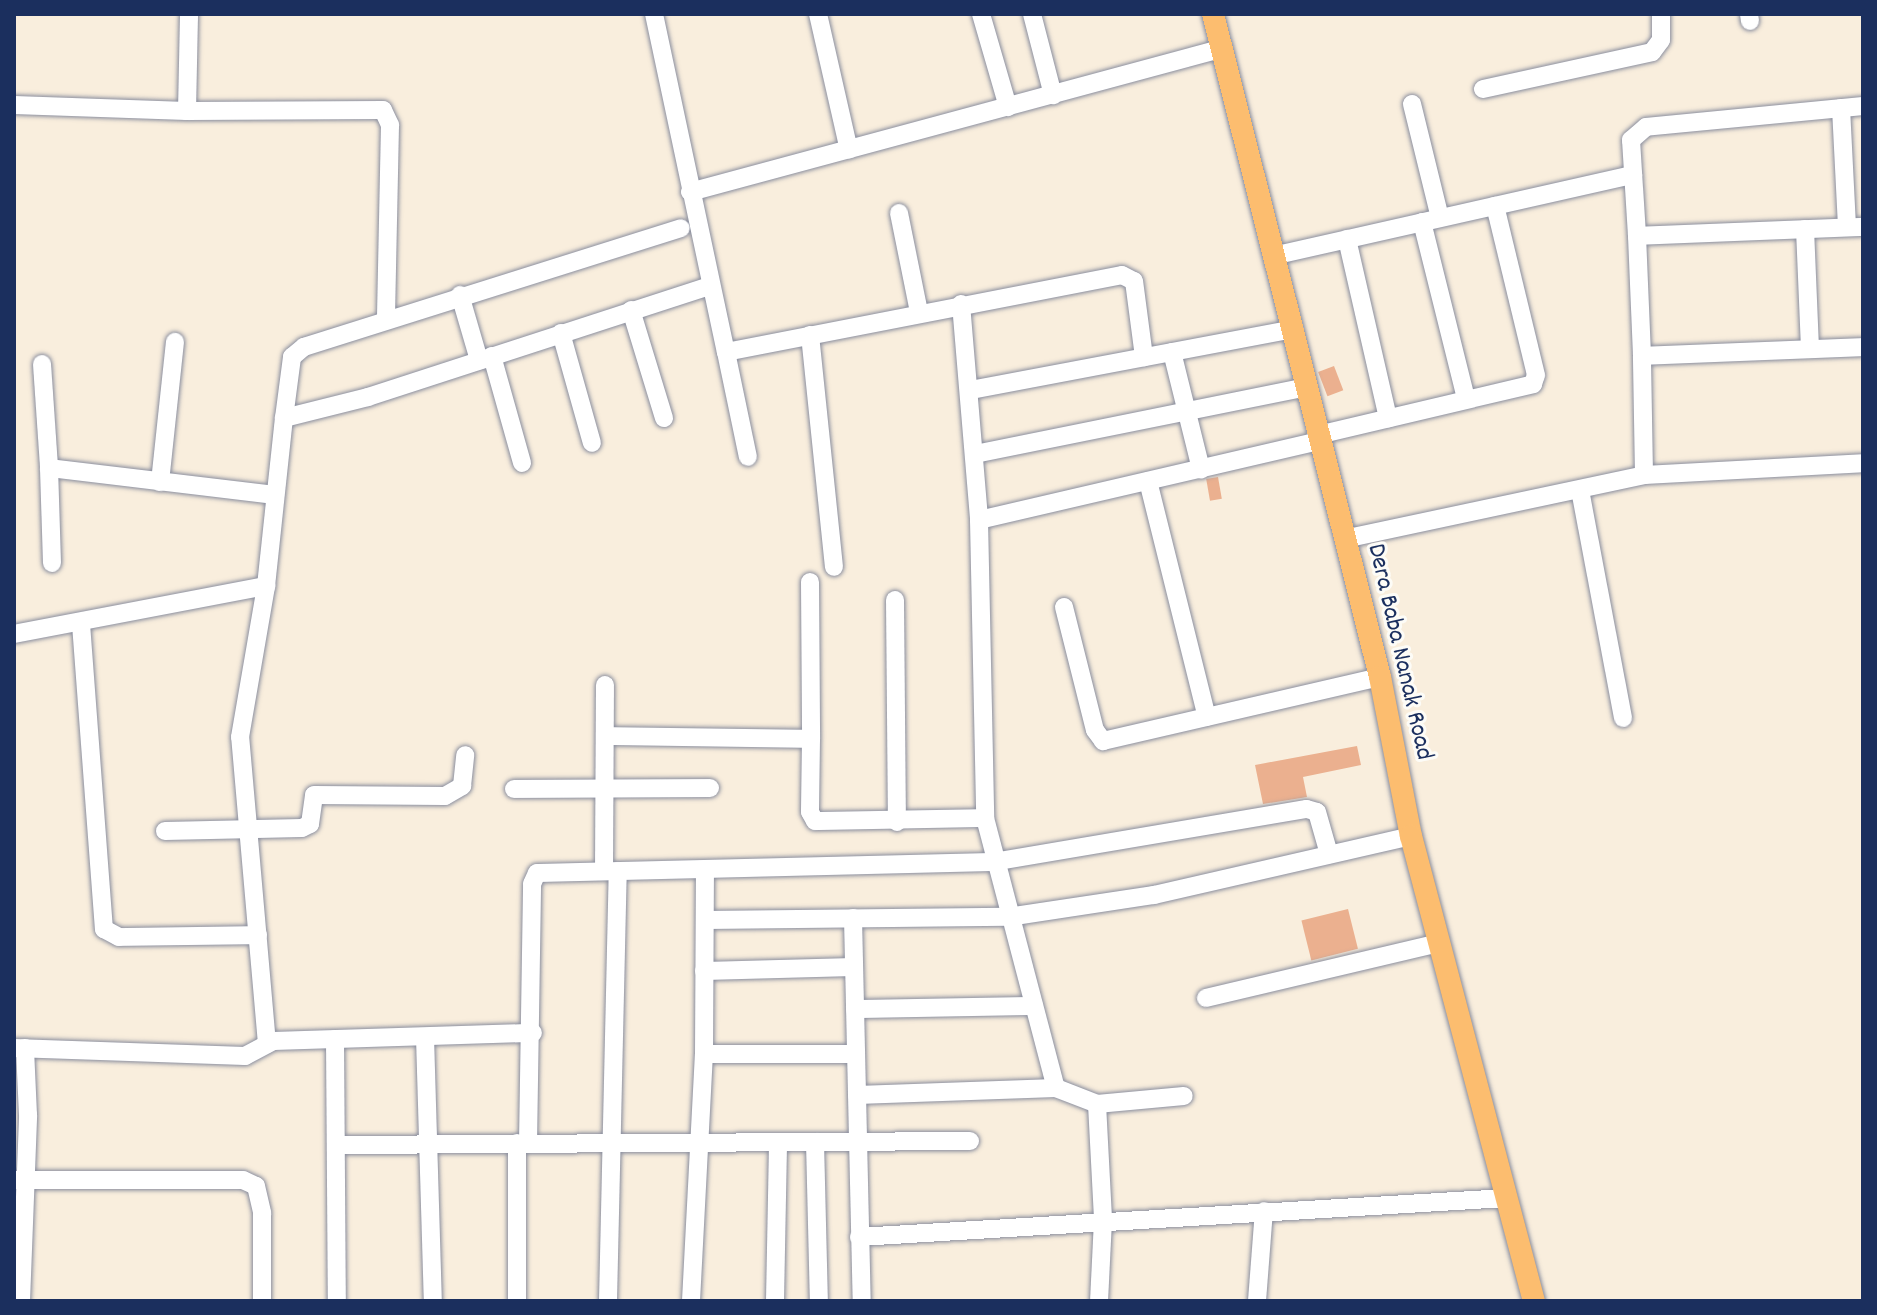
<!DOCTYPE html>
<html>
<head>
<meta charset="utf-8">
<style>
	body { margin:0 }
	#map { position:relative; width:1877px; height:1315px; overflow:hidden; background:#f9eedd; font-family:Dekko,sans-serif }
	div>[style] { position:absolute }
	.building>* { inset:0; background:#ebb08f; transform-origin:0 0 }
	.roads { filter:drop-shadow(0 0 2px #8a8e9e) drop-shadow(0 0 2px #8a8e9e) }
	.minor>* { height:18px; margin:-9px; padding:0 9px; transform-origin:9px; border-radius:9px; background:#fff }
	.major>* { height:22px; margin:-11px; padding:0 11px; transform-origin:11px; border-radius:11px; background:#fcbd6f }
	span { translate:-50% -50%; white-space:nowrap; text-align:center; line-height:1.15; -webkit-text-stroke:6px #fdfcf7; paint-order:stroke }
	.street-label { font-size:26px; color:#1b2f5e }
	.frame { position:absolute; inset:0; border:16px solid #1b2f5e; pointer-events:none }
</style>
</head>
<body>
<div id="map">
	<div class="building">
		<i style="left:1334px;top:366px;width:26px;height:17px;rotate:69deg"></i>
		<i style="left:1218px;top:477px;width:22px;height:12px;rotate:80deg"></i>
		<i style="clip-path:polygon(1357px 746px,1361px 765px,1303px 777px,1307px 797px,1263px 804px,1255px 765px)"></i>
		<i style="left:1348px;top:909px;width:41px;height:48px;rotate:76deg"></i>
	</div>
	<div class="roads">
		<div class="minor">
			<i style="left:654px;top:14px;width:346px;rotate:78deg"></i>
			<i style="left:726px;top:352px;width:403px;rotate:-11deg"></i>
			<i style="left:1122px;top:275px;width:13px;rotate:27deg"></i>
			<i style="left:1134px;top:281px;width:77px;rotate:82.5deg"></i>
			<i style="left:818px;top:14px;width:139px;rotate:77.2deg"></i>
			<i style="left:981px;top:14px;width:97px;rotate:73.8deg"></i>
			<i style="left:1032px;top:14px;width:84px;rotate:75.5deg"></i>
			<i style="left:1749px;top:14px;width:7px;rotate:82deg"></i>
			<i style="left:1483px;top:89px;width:173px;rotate:-12.3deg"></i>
			<i style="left:1652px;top:52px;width:15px;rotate:-53deg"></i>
			<i style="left:1661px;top:40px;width:26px;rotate:-90deg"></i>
			<i style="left:1412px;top:104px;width:117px;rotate:76.2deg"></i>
			<i style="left:14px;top:105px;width:173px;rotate:2deg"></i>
			<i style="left:187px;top:111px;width:196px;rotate:-0.3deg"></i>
			<i style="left:383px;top:110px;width:17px;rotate:65deg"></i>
			<i style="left:390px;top:125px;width:193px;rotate:91.2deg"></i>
			<i style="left:1863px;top:106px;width:218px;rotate:174.5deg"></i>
			<i style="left:1646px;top:127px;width:20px;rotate:139deg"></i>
			<i style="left:1631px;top:140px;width:96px;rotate:86.4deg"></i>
			<i style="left:1637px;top:236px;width:226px;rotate:-2.3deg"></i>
			<i style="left:1841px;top:108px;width:119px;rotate:87.1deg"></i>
			<i style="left:187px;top:111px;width:97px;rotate:-88.8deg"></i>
			<i style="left:690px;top:192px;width:549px;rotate:-15.1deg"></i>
			<i style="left:899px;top:213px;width:101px;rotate:78.6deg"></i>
			<i style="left:1422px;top:222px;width:182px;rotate:76deg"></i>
			<i style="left:1805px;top:229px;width:120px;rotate:87.6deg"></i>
			<i style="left:1637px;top:236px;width:120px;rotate:87.6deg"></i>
			<i style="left:1347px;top:239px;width:184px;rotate:77.1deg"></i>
			<i style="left:1277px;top:255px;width:365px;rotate:-12.7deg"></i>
			<i style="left:460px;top:295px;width:68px;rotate:73.7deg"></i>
			<i style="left:961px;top:304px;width:217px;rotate:85.2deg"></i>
			<i style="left:979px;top:520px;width:298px;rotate:88.8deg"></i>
			<i style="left:985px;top:818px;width:279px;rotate:75.3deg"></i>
			<i style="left:631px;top:310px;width:113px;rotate:73deg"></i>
			<i style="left:561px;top:333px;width:114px;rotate:74.3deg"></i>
			<i style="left:810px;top:335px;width:233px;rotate:84.1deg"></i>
			<i style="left:726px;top:352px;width:107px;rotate:78.2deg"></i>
			<i style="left:1172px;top:352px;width:121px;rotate:76.1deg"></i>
			<i style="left:492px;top:356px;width:111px;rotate:74.3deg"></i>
			<i style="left:42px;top:364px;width:104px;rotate:86.1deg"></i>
			<i style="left:49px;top:468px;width:227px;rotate:6.8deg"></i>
			<i style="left:971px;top:390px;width:329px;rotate:-10.7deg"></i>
			<i style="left:284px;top:418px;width:62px;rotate:-82.5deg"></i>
			<i style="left:292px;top:357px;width:16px;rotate:-40deg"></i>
			<i style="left:304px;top:347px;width:395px;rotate:-17.5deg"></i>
			<i style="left:1318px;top:435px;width:221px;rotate:-13.3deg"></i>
			<i style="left:1533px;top:384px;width:9px;rotate:-72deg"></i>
			<i style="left:1536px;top:375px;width:174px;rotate:-103.6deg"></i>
			<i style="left:975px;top:454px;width:338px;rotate:-11.4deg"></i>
			<i style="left:49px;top:468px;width:95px;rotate:88.2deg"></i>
			<i style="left:1644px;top:475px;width:119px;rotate:-91deg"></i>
			<i style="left:1642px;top:356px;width:221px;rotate:-2.3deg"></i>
			<i style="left:1148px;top:481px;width:243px;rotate:76deg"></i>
			<i style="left:160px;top:482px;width:141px;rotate:-83.9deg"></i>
			<i style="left:1580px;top:490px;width:232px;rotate:79.3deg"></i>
			<i style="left:979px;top:520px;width:349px;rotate:-13.1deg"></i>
			<i style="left:1344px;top:539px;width:307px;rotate:-12deg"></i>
			<i style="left:1644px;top:475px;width:219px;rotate:-3.1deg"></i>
			<i style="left:810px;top:582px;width:157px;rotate:89.6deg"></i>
			<i style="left:895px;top:600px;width:222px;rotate:89.5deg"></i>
			<i style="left:1064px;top:607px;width:127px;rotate:75.9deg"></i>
			<i style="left:1095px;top:730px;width:14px;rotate:54deg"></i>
			<i style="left:1103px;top:741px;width:284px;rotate:-13deg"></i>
			<i style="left:81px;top:624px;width:306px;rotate:85.7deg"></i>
			<i style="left:104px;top:929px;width:17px;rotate:28deg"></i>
			<i style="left:119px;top:937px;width:139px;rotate:-0.8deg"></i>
			<i style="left:14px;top:634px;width:257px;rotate:-10.8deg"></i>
			<i style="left:605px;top:736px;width:206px;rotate:0.8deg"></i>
			<i style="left:811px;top:739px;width:73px;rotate:90.8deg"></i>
			<i style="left:810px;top:812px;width:10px;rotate:61deg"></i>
			<i style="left:815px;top:821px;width:170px;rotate:-1deg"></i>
			<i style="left:514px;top:789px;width:196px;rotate:-0.3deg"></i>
			<i style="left:165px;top:831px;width:137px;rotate:-1.3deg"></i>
			<i style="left:302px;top:828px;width:9px;rotate:-27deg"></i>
			<i style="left:310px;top:824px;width:29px;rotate:-82deg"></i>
			<i style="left:314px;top:795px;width:131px;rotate:0.4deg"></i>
			<i style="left:445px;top:796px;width:20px;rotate:-30deg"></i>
			<i style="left:462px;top:786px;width:31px;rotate:-84deg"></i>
			<i style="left:604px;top:871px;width:186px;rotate:-89.7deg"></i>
			<i style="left:853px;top:918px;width:383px;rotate:88.7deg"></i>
			<i style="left:705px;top:920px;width:303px;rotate:-0.6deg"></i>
			<i style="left:1008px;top:917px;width:148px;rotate:-8.6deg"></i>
			<i style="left:1154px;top:895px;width:264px;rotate:-12.9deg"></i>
			<i style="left:704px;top:971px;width:150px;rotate:-1.5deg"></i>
			<i style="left:1206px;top:998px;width:238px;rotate:-13.3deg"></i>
			<i style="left:855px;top:1009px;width:179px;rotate:-1deg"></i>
			<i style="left:425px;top:1037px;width:264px;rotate:88.3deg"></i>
			<i style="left:335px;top:1039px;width:262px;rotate:89.6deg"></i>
			<i style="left:267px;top:1044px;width:308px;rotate:-95deg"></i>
			<i style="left:240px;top:737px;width:153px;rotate:-80.2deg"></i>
			<i style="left:266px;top:586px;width:169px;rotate:-83.9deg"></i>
			<i style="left:284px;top:418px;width:87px;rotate:-14deg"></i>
			<i style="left:368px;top:397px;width:359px;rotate:-18deg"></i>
			<i style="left:14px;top:1048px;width:231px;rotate:2deg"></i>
			<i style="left:245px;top:1056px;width:32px;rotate:-28deg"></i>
			<i style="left:273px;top:1041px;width:260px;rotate:-1.8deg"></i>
			<i style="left:704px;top:1054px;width:152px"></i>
			<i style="left:857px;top:1095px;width:199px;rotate:-2deg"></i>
			<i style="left:1056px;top:1088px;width:44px;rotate:21.3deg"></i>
			<i style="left:1097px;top:1104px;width:87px;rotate:-5.3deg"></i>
			<i style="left:1097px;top:1104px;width:116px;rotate:87deg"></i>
			<i style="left:1103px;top:1220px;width:81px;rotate:92.8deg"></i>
			<i style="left:815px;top:1142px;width:159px;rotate:88.6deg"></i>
			<i style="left:517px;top:1143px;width:158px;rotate:90deg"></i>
			<i style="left:528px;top:1144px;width:260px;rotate:-89.1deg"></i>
			<i style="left:532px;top:884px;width:12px;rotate:-66deg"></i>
			<i style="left:537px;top:873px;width:456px;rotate:-1.4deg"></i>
			<i style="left:993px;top:862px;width:318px;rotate:-9.6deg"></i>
			<i style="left:1307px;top:809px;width:10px;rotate:17deg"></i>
			<i style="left:1317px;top:812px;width:44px;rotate:74.1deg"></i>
			<i style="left:339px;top:1145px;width:631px;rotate:-0.36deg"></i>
			<i style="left:14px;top:1180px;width:229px"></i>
			<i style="left:243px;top:1180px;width:14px;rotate:25deg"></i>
			<i style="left:256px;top:1186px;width:28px;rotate:77deg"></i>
			<i style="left:262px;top:1213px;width:88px;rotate:90deg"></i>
			<i style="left:859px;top:1237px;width:648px;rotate:-3.45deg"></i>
			<i style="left:21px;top:1301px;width:186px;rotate:-87.8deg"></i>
			<i style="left:28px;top:1115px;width:67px;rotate:-92.6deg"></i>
			<i style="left:608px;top:1301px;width:430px;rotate:-88.7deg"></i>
			<i style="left:691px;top:1301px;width:247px;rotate:-87deg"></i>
			<i style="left:704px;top:1054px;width:183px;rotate:-89.7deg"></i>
			<i style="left:775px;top:1301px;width:158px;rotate:-88.9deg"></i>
			<i style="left:1257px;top:1301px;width:90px;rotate:-85.6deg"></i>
		</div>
		<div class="major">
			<i style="left:1213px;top:14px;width:684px;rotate:75.86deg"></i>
			<i style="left:1380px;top:677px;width:162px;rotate:79deg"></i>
			<i style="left:1411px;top:836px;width:481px;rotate:75.2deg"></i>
		</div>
	</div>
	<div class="street-label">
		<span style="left:1399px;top:652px;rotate:77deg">Dera Baba Nanak Road</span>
	</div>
	<div class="frame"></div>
</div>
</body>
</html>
